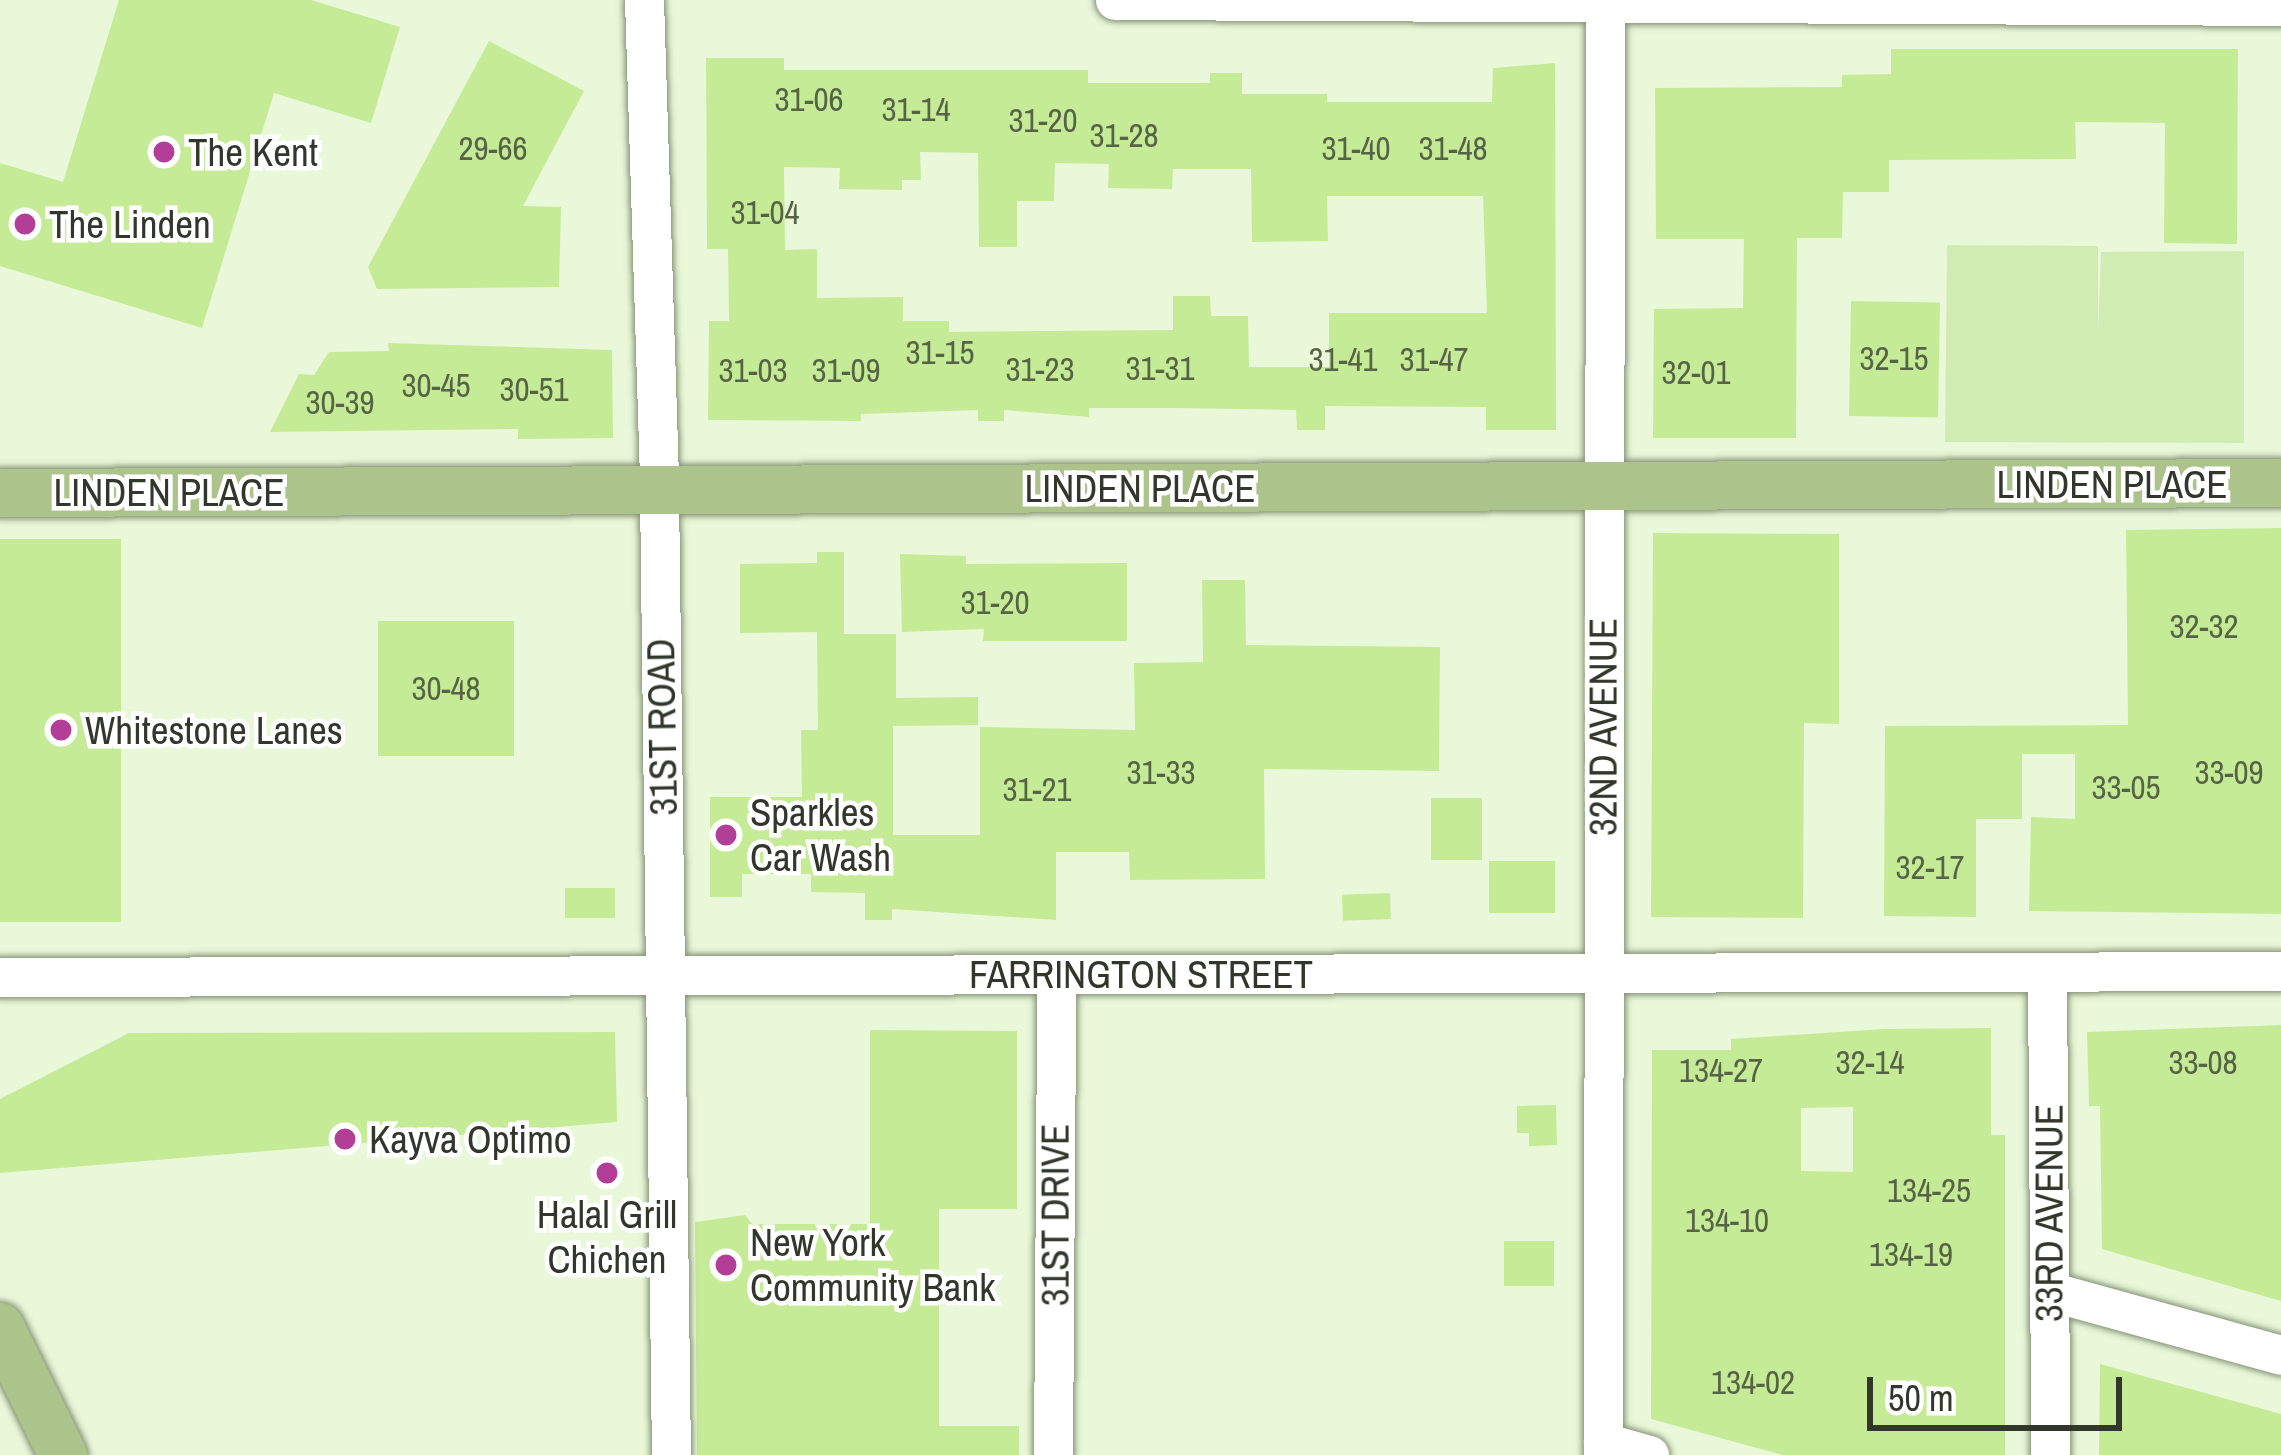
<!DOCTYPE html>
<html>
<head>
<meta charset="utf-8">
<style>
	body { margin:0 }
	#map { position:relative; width:2281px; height:1455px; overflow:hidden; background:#e9f8d9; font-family:"Archivo Narrow",sans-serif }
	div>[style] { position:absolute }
	.green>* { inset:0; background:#d1ecb3 }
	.building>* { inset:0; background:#c5eb97; transform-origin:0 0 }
	.roads { filter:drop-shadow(0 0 3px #859276) drop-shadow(0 0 3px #859276) }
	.minor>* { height:39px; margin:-19.5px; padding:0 19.5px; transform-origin:19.5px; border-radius:19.5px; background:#fff }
	.major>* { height:48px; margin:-24px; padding:0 24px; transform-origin:24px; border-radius:24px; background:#acc48c }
	.dots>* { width:33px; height:33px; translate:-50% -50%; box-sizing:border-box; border:6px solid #fff; border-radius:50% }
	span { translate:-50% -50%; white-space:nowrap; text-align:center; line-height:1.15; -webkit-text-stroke:9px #fff; paint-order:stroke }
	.number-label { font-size:33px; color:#566446 }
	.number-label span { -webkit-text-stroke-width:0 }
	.poi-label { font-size:39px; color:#31372b }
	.left { translate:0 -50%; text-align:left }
	.street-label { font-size:39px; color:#31372b }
	.scale { position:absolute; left:1867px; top:1377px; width:255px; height:54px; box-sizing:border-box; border:6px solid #31372b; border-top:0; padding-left:15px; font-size:36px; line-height:42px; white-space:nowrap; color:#31372b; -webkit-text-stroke:9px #fff; paint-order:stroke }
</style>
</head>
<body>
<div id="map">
	<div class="green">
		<i style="clip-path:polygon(1947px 245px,2098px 246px,2098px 333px,2101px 252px,2244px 251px,2244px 443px,1945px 442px)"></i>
	</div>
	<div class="building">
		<i style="clip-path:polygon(119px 0,311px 0,400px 27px,371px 123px,274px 93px,202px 328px,0 266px,0 163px,63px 182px)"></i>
		<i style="clip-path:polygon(489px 41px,584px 91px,523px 206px,561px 207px,559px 287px,377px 289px,368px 267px)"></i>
		<i style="clip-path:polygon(1891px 49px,2238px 49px,2237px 244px,2164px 243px,2165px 123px,2075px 122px,2076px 159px,1889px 160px,1889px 192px,1843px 192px,1842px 238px,1797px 238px,1796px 438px,1653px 438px,1654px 309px,1743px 308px,1744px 239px,1656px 239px,1655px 88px,1842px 87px,1842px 75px,1891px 74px)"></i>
		<i style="clip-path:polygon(evenodd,706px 58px,784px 58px,784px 70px,1088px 70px,1088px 83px,1210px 83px,1210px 73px,1242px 73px,1242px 94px,1327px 94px,1327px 102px,1492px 102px,1493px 68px,1555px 63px,1556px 430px,1486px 430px,1486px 407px,1325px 406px,1325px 430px,1297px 430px,1296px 410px,1174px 408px,1089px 408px,1089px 417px,1004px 410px,1004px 421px,978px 421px,978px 410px,861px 414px,861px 421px,708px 420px,709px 321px,729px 321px,728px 249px,707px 249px,706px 58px,920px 152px,978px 153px,979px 247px,1017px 247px,1017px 201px,1054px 201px,1055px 163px,1109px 164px,1108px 188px,1172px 189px,1173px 169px,1251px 169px,1252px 242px,1328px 241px,1327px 196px,1483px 196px,1487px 313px,1329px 313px,1329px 367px,1249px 367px,1248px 316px,1211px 316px,1210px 296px,1173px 296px,1173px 330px,1051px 331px,949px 332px,949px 321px,903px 321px,903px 297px,817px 298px,817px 249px,785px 250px,784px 167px,840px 168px,839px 189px,902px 190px,902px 180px,921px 180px,920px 152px)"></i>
		<i style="left:1851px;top:301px;width:89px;height:115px;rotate:1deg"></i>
		<i style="clip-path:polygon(388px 343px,612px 350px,613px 438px,518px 439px,518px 429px,270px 432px,299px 374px,314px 375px,329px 352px,389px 351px)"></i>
		<i style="clip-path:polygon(2281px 528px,2281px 914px,2029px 911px,2031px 817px,2075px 819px,2075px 754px,2022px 754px,2022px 819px,1976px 819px,1976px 917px,1884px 916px,1885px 726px,2128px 725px,2126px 530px)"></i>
		<i style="clip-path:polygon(1653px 533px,1839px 534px,1839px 724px,1804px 723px,1803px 918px,1651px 917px)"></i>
		<i style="left:0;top:539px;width:121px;height:383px"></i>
		<i style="clip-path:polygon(817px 552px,844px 552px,844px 634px,896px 634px,896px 698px,978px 697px,978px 725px,893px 726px,893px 835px,980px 835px,980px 727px,1135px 730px,1134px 663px,1203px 662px,1202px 580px,1245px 580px,1246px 645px,1440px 647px,1439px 771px,1264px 769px,1265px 879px,1130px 880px,1129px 852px,1056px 852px,1056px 920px,892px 909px,892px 920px,865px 920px,865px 893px,811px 892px,811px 874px,742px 874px,742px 897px,710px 897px,710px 797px,802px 797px,801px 730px,818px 730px,817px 632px,740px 633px,740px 564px,817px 563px)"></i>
		<i style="clip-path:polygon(900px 554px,966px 556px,966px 564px,1127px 563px,1127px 641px,983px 641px,984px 629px,902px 632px)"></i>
		<i style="left:514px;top:621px;width:135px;height:136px;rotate:90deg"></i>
		<i style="left:1431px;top:798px;width:51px;height:62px"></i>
		<i style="left:1489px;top:861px;width:66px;height:52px"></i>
		<i style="left:615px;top:888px;width:30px;height:50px;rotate:90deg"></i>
		<i style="left:1390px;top:893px;width:26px;height:48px;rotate:88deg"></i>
		<i style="clip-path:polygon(2281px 1025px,2281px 1301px,2102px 1249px,2100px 1106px,2089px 1106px,2087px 1032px)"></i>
		<i style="clip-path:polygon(evenodd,1991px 1028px,1991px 1135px,2005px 1135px,2005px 1455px,1783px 1455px,1651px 1419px,1652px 1050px,1731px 1050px,1731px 1039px,1884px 1029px,1991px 1028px,1853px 1107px,1853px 1172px,1801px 1171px,1801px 1108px,1853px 1107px)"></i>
		<i style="clip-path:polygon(870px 1030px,1017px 1031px,1017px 1209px,939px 1209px,939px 1426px,1019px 1426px,1019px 1455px,697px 1455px,695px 1222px,745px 1215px,752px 1224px,870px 1224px)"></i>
		<i style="clip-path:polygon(615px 1032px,617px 1122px,0 1173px,0 1099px,129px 1033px)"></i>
		<i style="clip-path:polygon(1556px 1105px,1557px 1145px,1529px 1146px,1529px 1133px,1517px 1133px,1517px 1106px)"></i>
		<i style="left:1504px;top:1241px;width:50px;height:45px"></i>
		<i style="clip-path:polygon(2100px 1364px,2281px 1414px,2281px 1455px,2099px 1455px)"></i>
	</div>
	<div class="roads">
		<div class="minor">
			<i style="left:644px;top:0;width:490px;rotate:88.2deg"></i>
			<i style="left:659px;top:490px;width:965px;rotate:89.29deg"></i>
			<i style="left:1115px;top:0;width:1166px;rotate:0.29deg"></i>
			<i style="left:2047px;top:972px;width:483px;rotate:89.6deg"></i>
			<i style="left:0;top:977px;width:2281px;rotate:-0.15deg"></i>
			<i style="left:2049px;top:1291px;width:241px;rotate:15.4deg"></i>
			<i style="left:1603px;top:1442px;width:48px;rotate:15.8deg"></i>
			<i style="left:1053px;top:1455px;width:481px;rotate:-89.6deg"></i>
			<i style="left:1603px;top:1455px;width:1455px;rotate:-89.92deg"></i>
		</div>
		<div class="major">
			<i style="left:0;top:493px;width:2281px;rotate:-0.25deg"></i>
			<i style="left:0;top:1327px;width:143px;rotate:63.8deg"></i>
		</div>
	</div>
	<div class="dots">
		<i style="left:164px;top:152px;background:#b33e97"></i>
		<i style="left:25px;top:224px;background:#b33e97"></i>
		<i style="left:61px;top:730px;background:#b33e97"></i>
		<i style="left:726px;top:835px;background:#b33e97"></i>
		<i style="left:345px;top:1139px;background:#b33e97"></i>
		<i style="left:607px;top:1173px;background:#b33e97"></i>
		<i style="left:726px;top:1265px;background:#b33e97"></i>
	</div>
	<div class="number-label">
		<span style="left:809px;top:100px">31-06</span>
		<span style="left:916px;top:110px">31-14</span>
		<span style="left:1043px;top:121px">31-20</span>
		<span style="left:1124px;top:136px">31-28</span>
		<span style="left:493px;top:149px">29-66</span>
		<span style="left:1356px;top:149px">31-40</span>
		<span style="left:1453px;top:149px">31-48</span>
		<span style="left:765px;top:213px">31-04</span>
		<span style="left:940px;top:353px">31-15</span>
		<span style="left:1894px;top:359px">32-15</span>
		<span style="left:1343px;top:360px">31-41</span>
		<span style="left:1434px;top:360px">31-47</span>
		<span style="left:1160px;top:369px">31-31</span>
		<span style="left:1040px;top:370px">31-23</span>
		<span style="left:753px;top:371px">31-03</span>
		<span style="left:846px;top:371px">31-09</span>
		<span style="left:1696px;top:373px">32-01</span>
		<span style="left:436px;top:386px">30-45</span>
		<span style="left:534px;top:390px">30-51</span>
		<span style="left:340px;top:403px">30-39</span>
		<span style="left:995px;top:603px">31-20</span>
		<span style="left:2204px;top:627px">32-32</span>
		<span style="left:446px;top:689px">30-48</span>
		<span style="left:1161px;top:773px">31-33</span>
		<span style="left:2229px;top:773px">33-09</span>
		<span style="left:2126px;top:788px">33-05</span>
		<span style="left:1037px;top:790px">31-21</span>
		<span style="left:1930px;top:868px">32-17</span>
		<span style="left:1870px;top:1063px">32-14</span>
		<span style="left:2203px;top:1063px">33-08</span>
		<span style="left:1721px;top:1071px">134-27</span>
		<span style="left:1929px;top:1191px">134-25</span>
		<span style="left:1727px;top:1221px">134-10</span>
		<span style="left:1911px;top:1255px">134-19</span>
		<span style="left:1753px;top:1383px">134-02</span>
	</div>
	<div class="poi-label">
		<span class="left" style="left:188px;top:152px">The Kent</span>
		<span class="left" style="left:49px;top:224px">The Linden</span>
		<span class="left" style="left:85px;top:730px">Whitestone Lanes</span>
		<span class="left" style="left:750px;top:835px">Sparkles<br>Car Wash</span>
		<span class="left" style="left:369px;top:1139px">Kayva Optimo</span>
		<span style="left:607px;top:1237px">Halal Grill<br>Chichen</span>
		<span class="left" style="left:750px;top:1265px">New York<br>Community Bank</span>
	</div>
	<div class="street-label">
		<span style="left:2112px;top:484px">LINDEN PLACE</span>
		<span style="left:1140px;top:488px">LINDEN PLACE</span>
		<span style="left:169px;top:492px">LINDEN PLACE</span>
		<span style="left:662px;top:727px;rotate:-91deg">31ST ROAD</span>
		<span style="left:1603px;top:727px;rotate:-90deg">32ND AVENUE</span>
		<span style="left:1141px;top:974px">FARRINGTON STREET</span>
		<span style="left:2049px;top:1213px;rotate:-90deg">33RD AVENUE</span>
		<span style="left:1055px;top:1215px;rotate:-90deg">31ST DRIVE</span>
	</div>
	<div class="scale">50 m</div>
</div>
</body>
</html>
